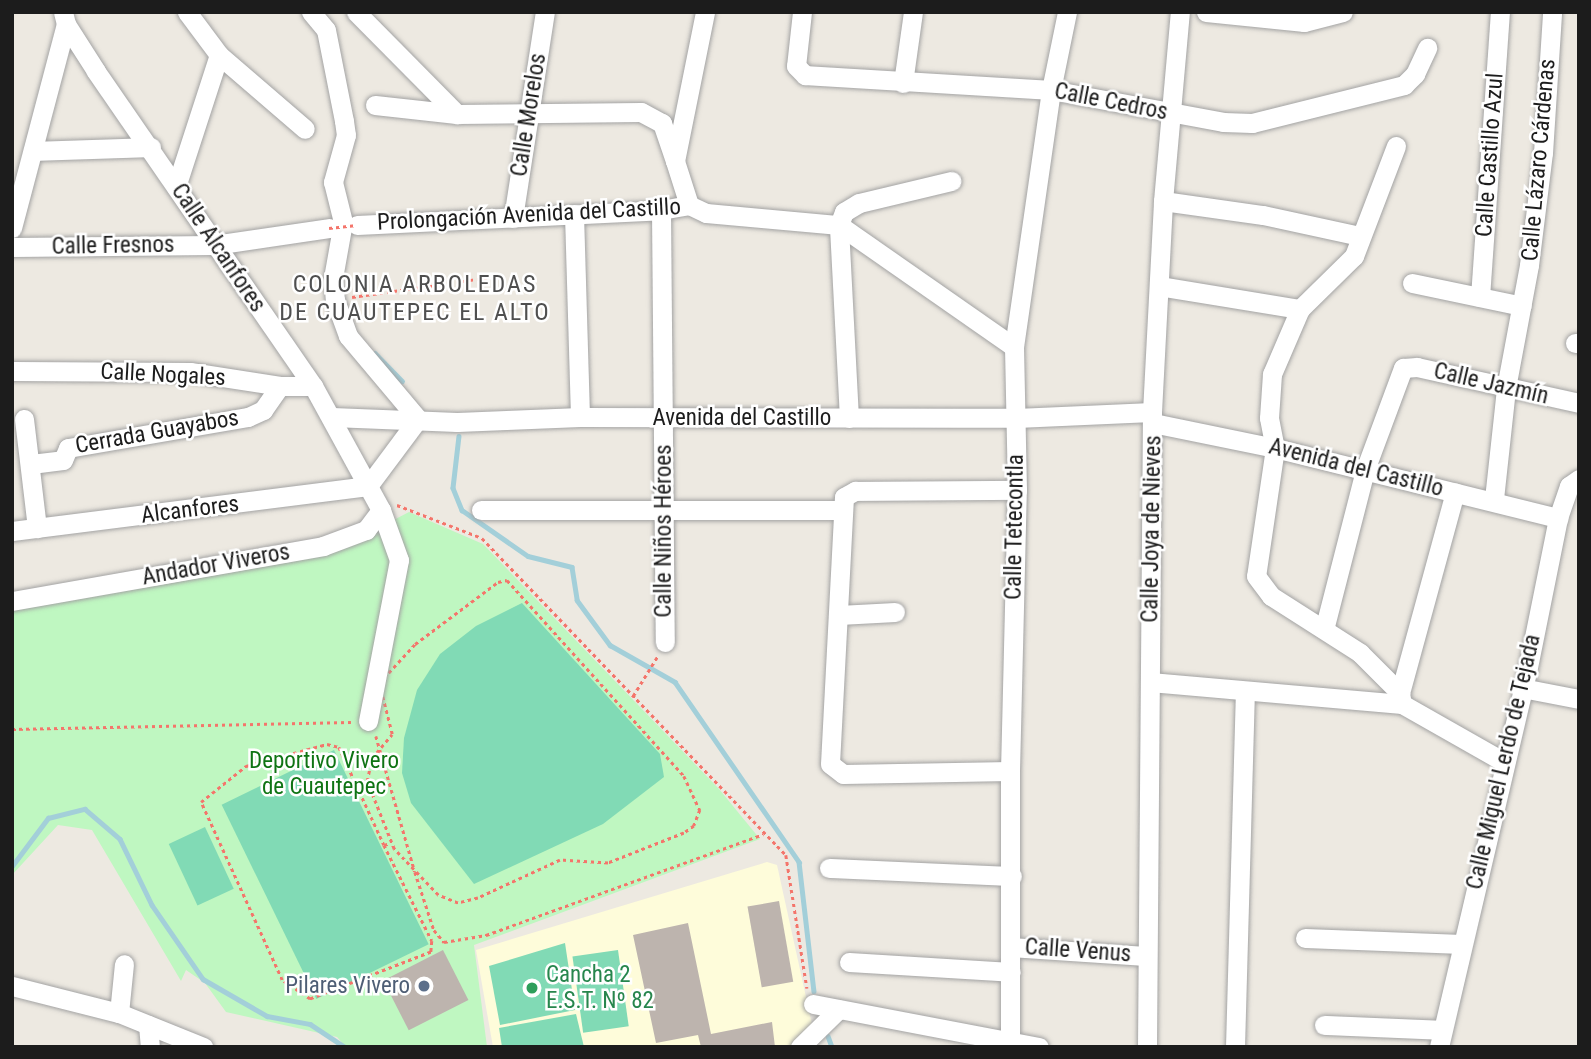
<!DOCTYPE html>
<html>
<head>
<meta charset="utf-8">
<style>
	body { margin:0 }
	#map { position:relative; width:1591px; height:1059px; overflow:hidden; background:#ede9e1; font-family:"Roboto Condensed",sans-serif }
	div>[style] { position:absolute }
	.education>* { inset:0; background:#fefcda }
	.park>* { inset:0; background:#bff7c1 }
	.pitch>* { inset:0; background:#81dab5; transform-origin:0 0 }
	.stream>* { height:4.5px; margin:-2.25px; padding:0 2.25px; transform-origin:2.25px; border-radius:2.25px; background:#a3cfd9 }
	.building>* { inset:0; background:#bdb4ae; transform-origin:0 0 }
	.path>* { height:2.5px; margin-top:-1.25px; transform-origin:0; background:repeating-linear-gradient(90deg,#f4756b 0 3.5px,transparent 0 7px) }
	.roads { filter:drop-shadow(0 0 2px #a3a3a3) drop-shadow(0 0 2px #a3a3a3) }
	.minor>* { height:19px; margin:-9.5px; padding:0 9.5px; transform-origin:9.5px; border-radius:9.5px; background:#fff }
	.path-bridge>* { height:2.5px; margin-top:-1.25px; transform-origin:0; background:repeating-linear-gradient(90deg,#f4756b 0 3.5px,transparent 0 7px) }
	.dots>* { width:19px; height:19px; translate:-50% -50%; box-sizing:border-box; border:4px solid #fff; border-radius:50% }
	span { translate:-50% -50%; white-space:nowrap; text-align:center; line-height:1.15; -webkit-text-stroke:5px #fff; paint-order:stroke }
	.street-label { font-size:23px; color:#1c1c1c }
	.park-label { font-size:23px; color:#0f7414 }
	.leisure-label { font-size:23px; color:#27864d }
	.left { translate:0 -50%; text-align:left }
	.service-label { font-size:23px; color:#4e5e75 }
	.right { translate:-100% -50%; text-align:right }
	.neighbourhood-label { font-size:24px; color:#4f4f4f; letter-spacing:2px }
	.frame { position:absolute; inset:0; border:14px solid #1c1c1c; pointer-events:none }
</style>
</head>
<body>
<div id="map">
	<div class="education">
		<i style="clip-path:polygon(767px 862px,777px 865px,817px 1047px,493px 1047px,476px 950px)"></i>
	</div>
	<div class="park">
		<i style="clip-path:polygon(409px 512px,483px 544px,719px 789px,760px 839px,474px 945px,487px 1047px,346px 1047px,337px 1037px,226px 1012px,205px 983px,186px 970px,181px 981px,92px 830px,58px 825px,12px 875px,12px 608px,359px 538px)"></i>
	</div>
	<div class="pitch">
		<i style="clip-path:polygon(522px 603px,660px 754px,664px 777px,603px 824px,474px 884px,411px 803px,402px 773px,404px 738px,417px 690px,440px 654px,476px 626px)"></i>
		<i style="left:334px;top:750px;width:216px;height:125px;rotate:64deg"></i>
		<i style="left:205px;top:827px;width:68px;height:40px;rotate:65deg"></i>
		<i style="clip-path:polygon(565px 943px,575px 1010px,500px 1025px,489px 966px)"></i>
		<i style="left:618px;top:950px;width:77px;height:46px;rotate:82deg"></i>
		<i style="clip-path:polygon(576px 1014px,584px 1047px,502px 1047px,499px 1028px)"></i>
	</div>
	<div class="stream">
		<i style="left:375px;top:353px;width:39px;rotate:46deg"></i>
		<i style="left:459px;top:436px;width:52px;rotate:96.6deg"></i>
		<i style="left:453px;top:488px;width:24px;rotate:68deg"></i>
		<i style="left:462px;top:510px;width:80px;rotate:34.9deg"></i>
		<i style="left:528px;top:556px;width:45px;rotate:14deg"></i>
		<i style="left:572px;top:567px;width:33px;rotate:81deg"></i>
		<i style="left:577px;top:600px;width:56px;rotate:53.7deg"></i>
		<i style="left:610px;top:645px;width:75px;rotate:29.6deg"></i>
		<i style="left:675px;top:682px;width:219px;rotate:55.4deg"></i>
		<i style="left:799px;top:862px;width:130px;rotate:83.4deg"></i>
		<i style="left:12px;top:866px;width:60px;rotate:-53.1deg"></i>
		<i style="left:48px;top:818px;width:38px;rotate:-14deg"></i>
		<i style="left:85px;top:809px;width:46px;rotate:40.6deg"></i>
		<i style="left:120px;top:839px;width:73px;rotate:64.1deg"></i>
		<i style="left:152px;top:905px;width:90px;rotate:55.4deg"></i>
		<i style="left:203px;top:979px;width:74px;rotate:30deg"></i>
		<i style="left:267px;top:1016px;width:44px;rotate:10.5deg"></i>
		<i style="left:310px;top:1024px;width:42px;rotate:33.3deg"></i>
		<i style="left:828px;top:1036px;width:12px;rotate:70deg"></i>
	</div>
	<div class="building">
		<i style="left:779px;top:901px;width:82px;height:32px;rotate:80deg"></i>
		<i style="clip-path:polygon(688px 923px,711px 1034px,772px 1022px,775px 1047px,701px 1047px,698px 1035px,656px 1043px,633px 935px)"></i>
		<i style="left:443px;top:950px;width:56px;height:67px;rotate:63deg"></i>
	</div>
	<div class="path">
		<i style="left:352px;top:297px;width:148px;rotate:-8.2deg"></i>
		<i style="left:397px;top:505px;width:91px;rotate:21.2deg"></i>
		<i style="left:482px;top:538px;width:439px;rotate:46.2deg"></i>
		<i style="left:786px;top:855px;width:135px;rotate:81deg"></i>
		<i style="left:507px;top:580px;width:264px;rotate:47.9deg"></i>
		<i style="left:684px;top:776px;width:38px;rotate:65deg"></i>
		<i style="left:700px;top:810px;width:17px;rotate:111deg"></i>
		<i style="left:694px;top:826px;width:12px;rotate:145deg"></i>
		<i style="left:684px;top:833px;width:82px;rotate:158.5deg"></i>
		<i style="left:608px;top:863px;width:48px;rotate:-176.4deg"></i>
		<i style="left:560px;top:860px;width:90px;rotate:155.1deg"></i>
		<i style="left:478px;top:898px;width:21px;rotate:166deg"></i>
		<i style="left:458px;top:903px;width:22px;rotate:-158deg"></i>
		<i style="left:438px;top:895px;width:64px;rotate:-133.7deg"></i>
		<i style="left:394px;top:849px;width:73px;rotate:-111.7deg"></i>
		<i style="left:367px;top:781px;width:24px;rotate:-78deg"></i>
		<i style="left:372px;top:758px;width:31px;rotate:-50deg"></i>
		<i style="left:392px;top:734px;width:53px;rotate:-104.3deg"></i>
		<i style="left:379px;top:683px;width:53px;rotate:-47.3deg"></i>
		<i style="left:415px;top:644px;width:104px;rotate:-36.8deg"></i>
		<i style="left:498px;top:582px;width:9px;rotate:-13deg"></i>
		<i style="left:633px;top:696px;width:46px;rotate:-58.4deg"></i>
		<i style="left:12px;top:729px;width:339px;rotate:-1.2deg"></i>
		<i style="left:376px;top:736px;width:141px;rotate:74deg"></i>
		<i style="left:415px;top:872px;width:61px;rotate:71.9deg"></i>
		<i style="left:434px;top:930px;width:16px;rotate:50deg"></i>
		<i style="left:444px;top:942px;width:43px;rotate:-9.5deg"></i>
		<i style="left:486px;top:935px;width:295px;rotate:-20deg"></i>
		<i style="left:384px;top:845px;width:107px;rotate:63.4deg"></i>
		<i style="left:432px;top:941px;width:11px;rotate:95deg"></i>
		<i style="left:431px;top:952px;width:130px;rotate:158.8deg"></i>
		<i style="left:310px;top:999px;width:34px;rotate:-146deg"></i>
		<i style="left:282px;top:980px;width:196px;rotate:-114.5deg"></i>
		<i style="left:201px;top:802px;width:58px;rotate:-38.7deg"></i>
		<i style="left:246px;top:766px;width:84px;rotate:-15.2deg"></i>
		<i style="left:327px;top:744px;width:12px;rotate:14deg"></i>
		<i style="left:339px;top:747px;width:108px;rotate:65.3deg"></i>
		<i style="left:384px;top:845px;width:6px;rotate:-18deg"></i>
	</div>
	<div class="roads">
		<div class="minor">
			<i style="left:187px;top:12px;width:54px;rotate:53.3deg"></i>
			<i style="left:219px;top:55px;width:113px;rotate:40.7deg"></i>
			<i style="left:311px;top:12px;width:23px;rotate:50deg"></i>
			<i style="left:326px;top:30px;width:93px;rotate:78.8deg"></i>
			<i style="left:344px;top:121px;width:14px;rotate:82deg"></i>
			<i style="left:346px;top:135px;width:49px;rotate:105.5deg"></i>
			<i style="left:333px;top:182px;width:41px;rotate:76deg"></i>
			<i style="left:343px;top:222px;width:57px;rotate:100.1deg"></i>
			<i style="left:333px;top:278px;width:22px;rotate:85deg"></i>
			<i style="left:335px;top:300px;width:38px;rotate:70deg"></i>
			<i style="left:348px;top:336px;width:109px;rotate:49.9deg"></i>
			<i style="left:418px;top:419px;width:84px;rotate:126.7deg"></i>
			<i style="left:356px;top:12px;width:144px;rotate:45.3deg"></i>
			<i style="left:457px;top:114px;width:184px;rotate:-0.6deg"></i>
			<i style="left:641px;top:112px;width:24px;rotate:28deg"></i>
			<i style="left:662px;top:123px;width:40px;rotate:71.1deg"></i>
			<i style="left:802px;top:12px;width:54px;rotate:96.3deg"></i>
			<i style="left:796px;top:66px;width:13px;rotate:45deg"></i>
			<i style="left:805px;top:75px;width:246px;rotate:3.5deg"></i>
			<i style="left:1051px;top:90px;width:175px;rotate:10.5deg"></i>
			<i style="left:1223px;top:122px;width:29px;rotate:2deg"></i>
			<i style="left:1252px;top:123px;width:157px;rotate:-14deg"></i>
			<i style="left:1404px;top:85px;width:16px;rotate:-45deg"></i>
			<i style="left:1415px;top:74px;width:29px;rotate:-65deg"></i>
			<i style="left:1206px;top:12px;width:99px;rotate:5.8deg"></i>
			<i style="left:1304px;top:22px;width:40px;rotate:-14.4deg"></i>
			<i style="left:903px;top:83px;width:72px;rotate:-82deg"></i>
			<i style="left:375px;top:105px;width:82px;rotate:6.3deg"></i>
			<i style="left:1396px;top:146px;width:118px;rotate:110.9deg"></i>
			<i style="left:1354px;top:256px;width:76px;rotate:135.5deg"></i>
			<i style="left:1300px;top:309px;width:71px;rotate:113.3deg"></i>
			<i style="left:1272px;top:374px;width:44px;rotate:93.9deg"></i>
			<i style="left:1269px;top:418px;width:31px;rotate:79deg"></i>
			<i style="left:1275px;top:448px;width:129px;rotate:98.4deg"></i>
			<i style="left:1256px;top:576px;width:25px;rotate:53deg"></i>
			<i style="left:1271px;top:596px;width:106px;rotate:32.6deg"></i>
			<i style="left:1360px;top:653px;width:57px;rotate:45deg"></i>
			<i style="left:1400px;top:693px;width:11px;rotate:80deg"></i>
			<i style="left:33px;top:151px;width:118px;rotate:-1.9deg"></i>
			<i style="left:176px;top:187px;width:139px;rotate:-72deg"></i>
			<i style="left:1163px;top:201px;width:101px;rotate:8deg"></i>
			<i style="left:1263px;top:215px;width:99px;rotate:12.2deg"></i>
			<i style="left:689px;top:205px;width:46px;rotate:-107.7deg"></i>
			<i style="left:675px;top:161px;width:152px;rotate:-78.6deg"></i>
			<i style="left:661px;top:210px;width:432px;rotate:89.5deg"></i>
			<i style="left:574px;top:214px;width:203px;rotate:88.3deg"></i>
			<i style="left:513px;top:218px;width:208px;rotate:-81.2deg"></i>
			<i style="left:357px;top:225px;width:304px;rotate:-2.8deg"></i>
			<i style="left:661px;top:210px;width:28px;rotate:-10deg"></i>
			<i style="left:689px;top:205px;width:19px;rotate:25deg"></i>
			<i style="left:706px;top:213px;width:134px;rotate:5.2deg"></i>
			<i style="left:839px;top:225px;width:213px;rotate:34.9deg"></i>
			<i style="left:12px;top:228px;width:211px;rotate:-75.2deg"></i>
			<i style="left:12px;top:247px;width:202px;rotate:-0.6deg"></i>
			<i style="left:214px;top:245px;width:116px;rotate:-8.4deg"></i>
			<i style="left:1412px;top:283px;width:112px;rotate:11.8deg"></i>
			<i style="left:1159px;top:286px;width:143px;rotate:9.3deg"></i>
			<i style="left:1480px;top:297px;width:286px;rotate:-86deg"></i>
			<i style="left:1575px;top:343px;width:4px"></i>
			<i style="left:12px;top:371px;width:178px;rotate:0.3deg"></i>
			<i style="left:190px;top:372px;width:91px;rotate:8.8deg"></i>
			<i style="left:280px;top:386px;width:33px"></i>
			<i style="left:332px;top:417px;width:125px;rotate:2.3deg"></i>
			<i style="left:457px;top:422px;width:123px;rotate:-2.3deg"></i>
			<i style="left:580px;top:417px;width:436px;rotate:0.1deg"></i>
			<i style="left:1016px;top:418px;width:136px;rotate:-2.5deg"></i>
			<i style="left:849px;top:418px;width:193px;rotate:-93deg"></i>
			<i style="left:839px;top:225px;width:14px;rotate:-69deg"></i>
			<i style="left:844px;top:212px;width:17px;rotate:-31deg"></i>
			<i style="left:859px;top:203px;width:95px;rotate:-13.4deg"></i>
			<i style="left:24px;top:419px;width:110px;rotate:83.2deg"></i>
			<i style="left:1153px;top:423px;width:125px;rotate:11.6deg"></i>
			<i style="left:1275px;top:448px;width:292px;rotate:13.9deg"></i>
			<i style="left:31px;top:464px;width:32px;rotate:-7deg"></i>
			<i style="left:63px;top:460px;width:13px;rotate:-67deg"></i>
			<i style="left:68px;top:448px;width:183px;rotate:-9.8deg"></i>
			<i style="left:248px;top:417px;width:17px;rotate:-25deg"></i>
			<i style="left:263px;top:410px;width:29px;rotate:-55deg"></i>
			<i style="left:1494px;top:499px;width:112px;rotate:-83.8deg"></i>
			<i style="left:1506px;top:388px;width:125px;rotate:-79.4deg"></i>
			<i style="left:1529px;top:265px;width:113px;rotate:-82.9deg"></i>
			<i style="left:1543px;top:153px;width:141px;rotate:-86.3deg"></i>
			<i style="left:481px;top:510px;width:362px"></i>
			<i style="left:12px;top:531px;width:359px;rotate:-7.2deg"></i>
			<i style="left:12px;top:601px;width:316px;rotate:-10deg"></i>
			<i style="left:323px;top:546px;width:46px;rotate:-20.4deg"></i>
			<i style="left:366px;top:530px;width:25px;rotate:-53deg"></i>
			<i style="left:381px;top:510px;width:141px;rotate:-118.7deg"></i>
			<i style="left:313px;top:386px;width:383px;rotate:-124.6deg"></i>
			<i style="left:96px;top:71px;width:56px;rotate:-122.6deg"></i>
			<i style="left:66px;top:24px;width:12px;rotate:-104deg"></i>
			<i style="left:839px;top:615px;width:56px;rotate:-3.1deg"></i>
			<i style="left:1325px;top:626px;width:161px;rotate:-75.6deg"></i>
			<i style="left:1365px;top:470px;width:109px;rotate:-69.6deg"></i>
			<i style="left:1403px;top:368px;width:14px;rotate:-4deg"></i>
			<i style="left:1417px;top:367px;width:166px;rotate:12.5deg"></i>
			<i style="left:1150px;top:682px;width:253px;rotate:5deg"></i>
			<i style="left:1402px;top:704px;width:117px;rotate:29.6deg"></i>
			<i style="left:1522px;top:688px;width:58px;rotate:10.9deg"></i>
			<i style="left:1400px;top:693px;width:208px;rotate:-74.7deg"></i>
			<i style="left:368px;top:721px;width:164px;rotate:-79.1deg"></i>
			<i style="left:399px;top:560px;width:53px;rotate:-109.8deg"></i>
			<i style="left:1010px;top:771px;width:167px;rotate:179deg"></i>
			<i style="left:843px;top:774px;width:16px;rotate:-142deg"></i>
			<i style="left:830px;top:764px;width:267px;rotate:-87deg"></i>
			<i style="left:844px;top:497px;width:13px;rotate:-29deg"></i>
			<i style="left:855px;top:491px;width:162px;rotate:-0.4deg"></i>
			<i style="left:829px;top:868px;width:183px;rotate:2.5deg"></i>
			<i style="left:1305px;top:938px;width:157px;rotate:2.2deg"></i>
			<i style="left:1010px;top:947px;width:136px;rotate:3.8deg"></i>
			<i style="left:849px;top:962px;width:162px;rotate:3.5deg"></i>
			<i style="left:12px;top:986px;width:110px;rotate:14.2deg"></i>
			<i style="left:119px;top:1013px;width:91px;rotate:22deg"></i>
			<i style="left:813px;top:1004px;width:230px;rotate:10.8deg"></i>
			<i style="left:119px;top:1013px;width:49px;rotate:-84.2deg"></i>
			<i style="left:148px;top:1025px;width:22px;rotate:85deg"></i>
			<i style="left:1324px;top:1025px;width:118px;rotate:2.4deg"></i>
			<i style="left:800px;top:1047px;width:54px;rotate:-44.3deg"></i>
			<i style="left:1010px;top:1047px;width:276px;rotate:-90deg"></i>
			<i style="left:1010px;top:771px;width:281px;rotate:-88.6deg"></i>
			<i style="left:1017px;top:490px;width:143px;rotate:-91.2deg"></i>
			<i style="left:1014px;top:347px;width:260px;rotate:-81.8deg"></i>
			<i style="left:1051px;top:90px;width:80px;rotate:-78.4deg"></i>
			<i style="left:1147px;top:1047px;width:635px;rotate:-89.55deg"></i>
			<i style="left:1152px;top:412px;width:211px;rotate:-87deg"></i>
			<i style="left:1163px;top:201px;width:190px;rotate:-84.9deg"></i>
			<i style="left:1235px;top:1047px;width:354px;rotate:-88.4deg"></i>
			<i style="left:1439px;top:1047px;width:385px;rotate:-76.8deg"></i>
			<i style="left:1527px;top:672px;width:157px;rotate:-78.6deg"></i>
			<i style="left:1558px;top:518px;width:34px;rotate:-71deg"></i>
			<i style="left:1569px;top:486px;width:12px;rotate:-35deg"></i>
		</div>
	</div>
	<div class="path-bridge">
		<i style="left:329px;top:228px;width:28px;rotate:-6deg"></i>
	</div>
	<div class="dots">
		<i style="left:424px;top:986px;background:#5c6f8a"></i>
		<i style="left:532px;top:988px;background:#2e9e5b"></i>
	</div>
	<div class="street-label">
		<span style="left:1111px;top:102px;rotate:11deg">Calle Cedros</span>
		<span style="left:529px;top:115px;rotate:-81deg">Calle Morelos</span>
		<span style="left:1490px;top:155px;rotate:-86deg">Calle Castillo Azul</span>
		<span style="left:1539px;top:160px;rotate:-85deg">Calle Lázaro Cárdenas</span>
		<span style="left:529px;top:215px;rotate:-3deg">Prolongación Avenida del Castillo</span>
		<span style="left:113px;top:246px;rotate:-1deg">Calle Fresnos</span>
		<span style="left:218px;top:248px;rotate:56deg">Calle Alcanfores</span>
		<span style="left:163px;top:375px;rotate:3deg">Calle Nogales</span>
		<span style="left:1491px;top:384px;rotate:13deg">Calle Jazmín</span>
		<span style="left:742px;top:418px">Avenida del Castillo</span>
		<span style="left:157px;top:432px;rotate:-10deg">Cerrada Guayabos</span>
		<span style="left:1356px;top:468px;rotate:14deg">Avenida del Castillo</span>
		<span style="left:190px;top:510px;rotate:-7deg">Alcanfores</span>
		<span style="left:1015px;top:527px;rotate:-89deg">Calle Tetecontla</span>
		<span style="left:1152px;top:529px;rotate:-89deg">Calle Joya de Nieves</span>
		<span style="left:664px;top:531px;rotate:-90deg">Calle Niños Héroes</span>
		<span style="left:216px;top:565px;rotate:-10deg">Andador Viveros</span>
		<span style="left:1504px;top:762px;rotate:-77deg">Calle Miguel Lerdo de Tejada</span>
		<span style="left:1078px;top:951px;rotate:4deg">Calle Venus</span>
	</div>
	<div class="park-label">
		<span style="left:324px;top:774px">Deportivo Vivero<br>de Cuautepec</span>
	</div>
	<div class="leisure-label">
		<span class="left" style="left:546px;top:988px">Cancha 2<br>E.S.T. Nº 82</span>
	</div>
	<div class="service-label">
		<span class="right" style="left:410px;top:986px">Pilares Vivero</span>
	</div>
	<div class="neighbourhood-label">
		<span style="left:415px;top:299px">COLONIA ARBOLEDAS<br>DE CUAUTEPEC EL ALTO</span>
	</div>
	<div class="frame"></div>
</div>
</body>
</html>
